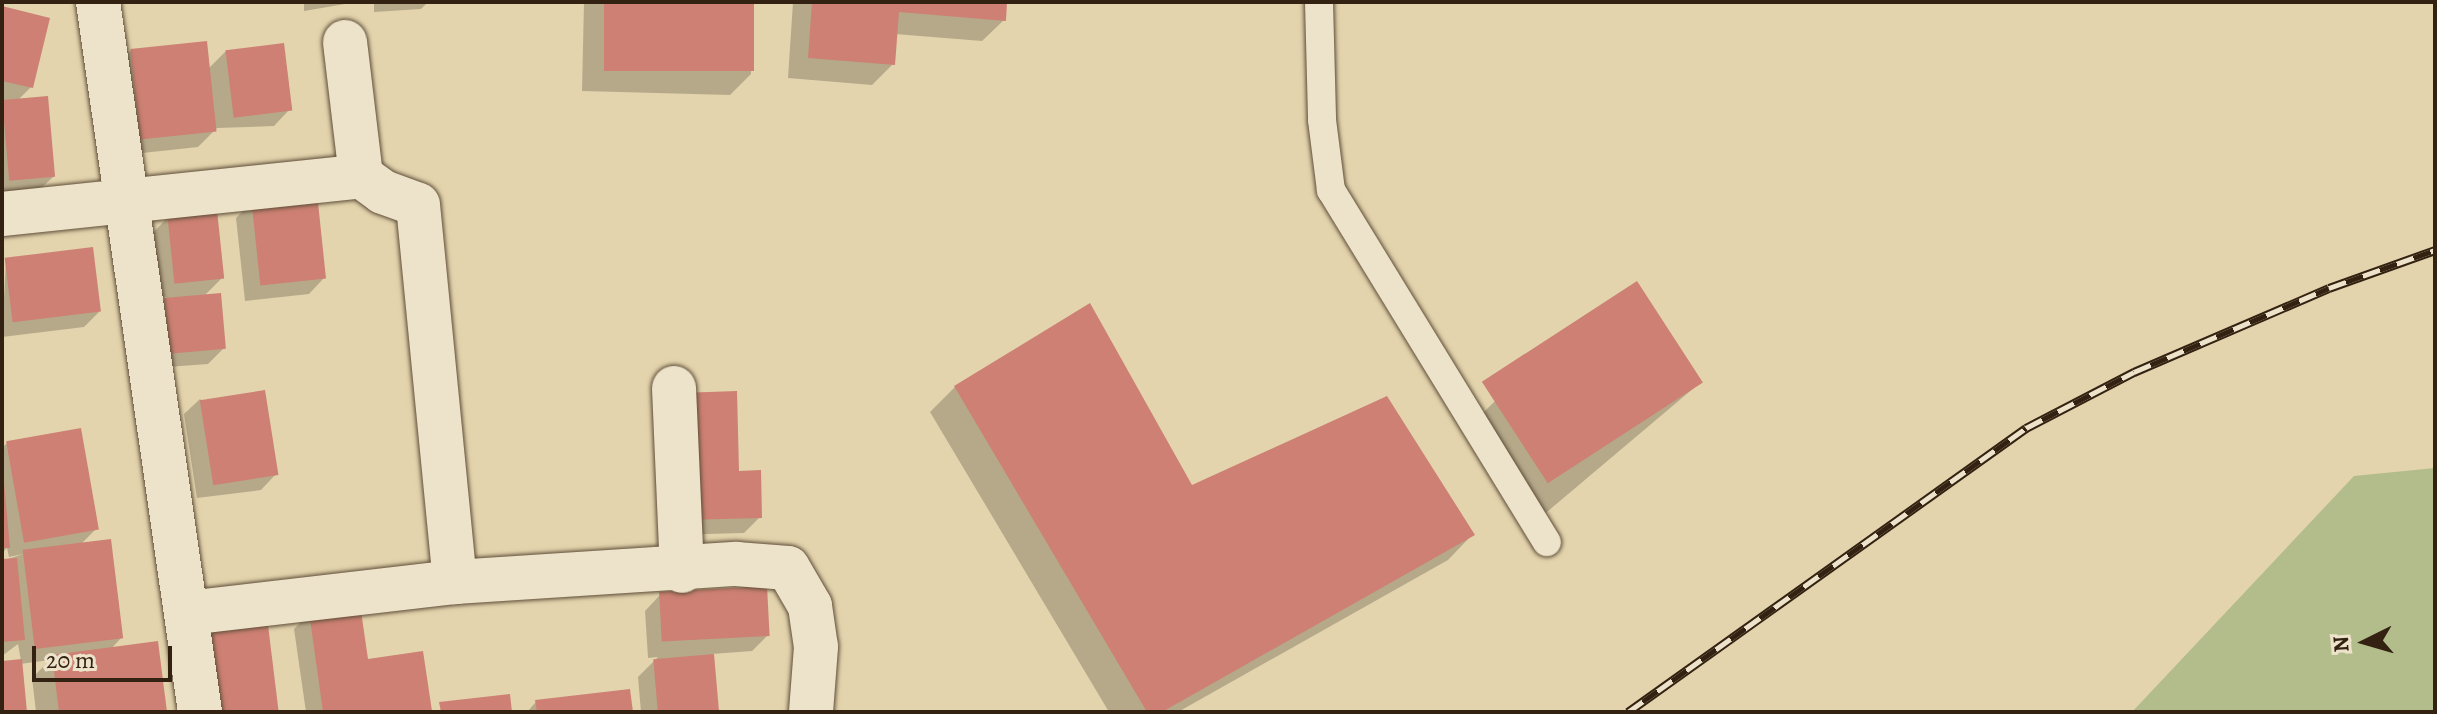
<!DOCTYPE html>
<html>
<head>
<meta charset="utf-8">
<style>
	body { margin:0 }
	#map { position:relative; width:2437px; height:714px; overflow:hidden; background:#e3d4ad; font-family:Alegreya,serif }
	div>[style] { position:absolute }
	.green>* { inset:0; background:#b2bd8b }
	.shadow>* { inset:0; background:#0003 }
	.building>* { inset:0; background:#cd8073; transform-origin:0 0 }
	.roads { filter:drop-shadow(0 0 2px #5f4e39) drop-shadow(0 0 2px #5f4e39) }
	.lane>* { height:28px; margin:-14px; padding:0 14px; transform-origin:14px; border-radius:14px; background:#ede3ca }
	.street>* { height:44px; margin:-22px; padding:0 22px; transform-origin:22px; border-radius:22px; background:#ede3ca }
	.rail>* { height:9px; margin-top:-4.5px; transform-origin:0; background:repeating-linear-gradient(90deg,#ede3ca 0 18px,#332212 0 36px); box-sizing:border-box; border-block:2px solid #332212 }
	span { translate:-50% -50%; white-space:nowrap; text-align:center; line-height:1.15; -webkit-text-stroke:8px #ede3ca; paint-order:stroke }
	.frame { position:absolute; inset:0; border:4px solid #332212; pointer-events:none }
	.north { position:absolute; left:2325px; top:602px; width:80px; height:80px; -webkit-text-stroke:6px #ede3ca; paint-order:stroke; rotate:265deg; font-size:22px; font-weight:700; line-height:32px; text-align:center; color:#332212 }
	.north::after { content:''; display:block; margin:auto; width:28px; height:36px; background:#332212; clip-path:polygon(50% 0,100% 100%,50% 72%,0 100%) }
	.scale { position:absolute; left:32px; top:646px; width:140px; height:36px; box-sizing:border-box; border:4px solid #332212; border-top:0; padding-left:10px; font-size:24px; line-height:28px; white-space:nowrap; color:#332212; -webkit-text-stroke:6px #ede3ca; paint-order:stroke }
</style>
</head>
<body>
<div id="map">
	<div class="green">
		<i style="clip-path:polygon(2435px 468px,2435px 712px,2132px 712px,2354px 476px)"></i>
	</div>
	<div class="shadow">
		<i style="clip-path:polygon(304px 2px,357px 2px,304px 11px)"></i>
		<i style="clip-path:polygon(374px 2px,428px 2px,421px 9px,374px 12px)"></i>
		<i style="clip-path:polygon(584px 2px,752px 2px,751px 74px,730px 95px,582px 91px)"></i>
		<i style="clip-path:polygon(793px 2px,1005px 2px,1004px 20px,982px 41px,895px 34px,893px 64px,872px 85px,788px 78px)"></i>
		<i style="clip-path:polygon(2px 8px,31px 87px,17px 101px,53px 177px,37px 192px,2px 195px,2px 102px,7px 101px,2px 99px)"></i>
		<i style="clip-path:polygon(130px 51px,208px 69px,226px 51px,289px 110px,274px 126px,217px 128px,198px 147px,124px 155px,115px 67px)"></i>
		<i style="clip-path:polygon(252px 202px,324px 278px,309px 294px,245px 301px,236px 218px)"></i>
		<i style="clip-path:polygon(168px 217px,222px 278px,204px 296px,224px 348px,208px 364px,154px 368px,150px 315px,167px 297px,159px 298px,153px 233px)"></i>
		<i style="clip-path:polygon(6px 259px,99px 312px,84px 327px,2px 337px)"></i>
		<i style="clip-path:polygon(1701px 382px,1541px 517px,1475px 421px,1496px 400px)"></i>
		<i style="clip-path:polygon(955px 387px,1191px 488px,1472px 535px,1448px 560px,1178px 712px,1109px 712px,930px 412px)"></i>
		<i style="clip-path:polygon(200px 399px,276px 474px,261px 490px,197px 498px,184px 414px)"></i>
		<i style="clip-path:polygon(7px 443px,97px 528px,79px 546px,122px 637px,110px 650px,165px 712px,36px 712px,32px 678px,50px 660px,20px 664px,25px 712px,2px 712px,2px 663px,21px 661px,18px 644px,2px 656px,2px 561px,23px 554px,9px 557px,7px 548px,2px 553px,2px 448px)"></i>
		<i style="clip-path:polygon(737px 473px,760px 517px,744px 533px,670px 535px)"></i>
		<i style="clip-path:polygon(660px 595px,768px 635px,752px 651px,712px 654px,717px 712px,641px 712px,638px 677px,658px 657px,648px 658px,645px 611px)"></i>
		<i style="clip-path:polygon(310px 613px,367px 662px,422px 654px,430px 712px,306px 712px,294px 629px)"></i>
		<i style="clip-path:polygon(536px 702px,631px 712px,527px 712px)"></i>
	</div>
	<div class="building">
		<i style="left:604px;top:2px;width:150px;height:69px"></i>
		<i style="clip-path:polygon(812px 2px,1007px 2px,1006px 21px,899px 12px,895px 65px,808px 58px)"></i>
		<i style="clip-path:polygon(2px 6px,50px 18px,33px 88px,2px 81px)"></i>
		<i style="left:207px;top:41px;width:91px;height:77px;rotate:84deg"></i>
		<i style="left:284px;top:43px;width:68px;height:59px;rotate:83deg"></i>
		<i style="left:48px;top:96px;width:81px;height:46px;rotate:85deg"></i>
		<i style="left:317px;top:193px;width:86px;height:66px;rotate:84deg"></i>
		<i style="left:217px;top:210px;width:69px;height:50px;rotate:84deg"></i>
		<i style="left:93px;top:247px;width:65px;height:89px;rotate:83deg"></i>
		<i style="left:1637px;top:281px;width:121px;height:185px;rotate:57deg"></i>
		<i style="left:221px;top:293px;width:56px;height:57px;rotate:85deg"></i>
		<i style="clip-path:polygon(1090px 303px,1192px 485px,1387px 396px,1475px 535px,1162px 712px,1147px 712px,954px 386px)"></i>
		<i style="left:265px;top:390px;width:86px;height:66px;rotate:81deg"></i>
		<i style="clip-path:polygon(737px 391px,739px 471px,761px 470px,762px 518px,685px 520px,680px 393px)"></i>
		<i style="left:81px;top:428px;width:103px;height:76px;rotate:80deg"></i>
		<i style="clip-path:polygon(4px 483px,10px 548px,2px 548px,2px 484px)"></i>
		<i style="left:111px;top:539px;width:100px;height:89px;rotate:83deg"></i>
		<i style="clip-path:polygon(17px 558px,25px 640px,2px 642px,2px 559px)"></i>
		<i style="left:767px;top:586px;width:50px;height:108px;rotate:87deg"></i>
		<i style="clip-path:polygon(360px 604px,368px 659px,423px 651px,432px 711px,323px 712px,309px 612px)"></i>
		<i style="left:268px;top:625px;width:88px;height:64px;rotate:83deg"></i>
		<i style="clip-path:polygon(158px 641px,167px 712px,59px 712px,52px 655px)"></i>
		<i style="left:714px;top:654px;width:58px;height:61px;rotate:85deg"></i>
		<i style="clip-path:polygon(22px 659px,27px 712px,2px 712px,2px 661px)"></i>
		<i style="clip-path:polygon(630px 689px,633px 712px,537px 712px,535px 700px)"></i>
		<i style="clip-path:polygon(510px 694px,512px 712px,441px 712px,439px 702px)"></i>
	</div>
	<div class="roads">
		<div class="lane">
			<i style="left:1319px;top:2px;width:118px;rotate:88.5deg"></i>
			<i style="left:1322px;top:120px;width:71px;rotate:82.7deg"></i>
			<i style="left:1331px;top:190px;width:413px;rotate:58.5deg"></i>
		</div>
		<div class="street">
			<i style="left:98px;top:2px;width:717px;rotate:81.82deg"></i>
			<i style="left:345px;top:42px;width:135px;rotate:83.2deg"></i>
			<i style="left:2px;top:214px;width:361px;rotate:-6deg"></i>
			<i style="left:361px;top:176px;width:27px;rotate:36deg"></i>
			<i style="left:383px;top:192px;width:37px;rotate:20deg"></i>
			<i style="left:418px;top:205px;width:379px;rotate:84.4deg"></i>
			<i style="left:674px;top:388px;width:183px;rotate:87.5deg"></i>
			<i style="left:187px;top:613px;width:270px;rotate:-6.6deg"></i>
			<i style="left:455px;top:582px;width:282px;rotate:-3.7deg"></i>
			<i style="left:736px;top:564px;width:52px;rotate:4.4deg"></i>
			<i style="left:788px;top:568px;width:44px;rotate:59.9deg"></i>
			<i style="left:810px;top:606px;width:41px;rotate:81.7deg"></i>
			<i style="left:816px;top:647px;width:65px;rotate:94.4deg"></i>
		</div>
	</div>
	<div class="rail">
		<i style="left:1628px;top:712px;width:489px;rotate:-35.5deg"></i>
		<i style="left:2026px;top:428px;width:122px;rotate:-27.4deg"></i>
		<i style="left:2134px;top:372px;width:212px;rotate:-23.3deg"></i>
		<i style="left:2329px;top:288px;width:113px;rotate:-19.7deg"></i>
	</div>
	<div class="frame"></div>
	<div class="north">N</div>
	<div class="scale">20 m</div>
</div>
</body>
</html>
